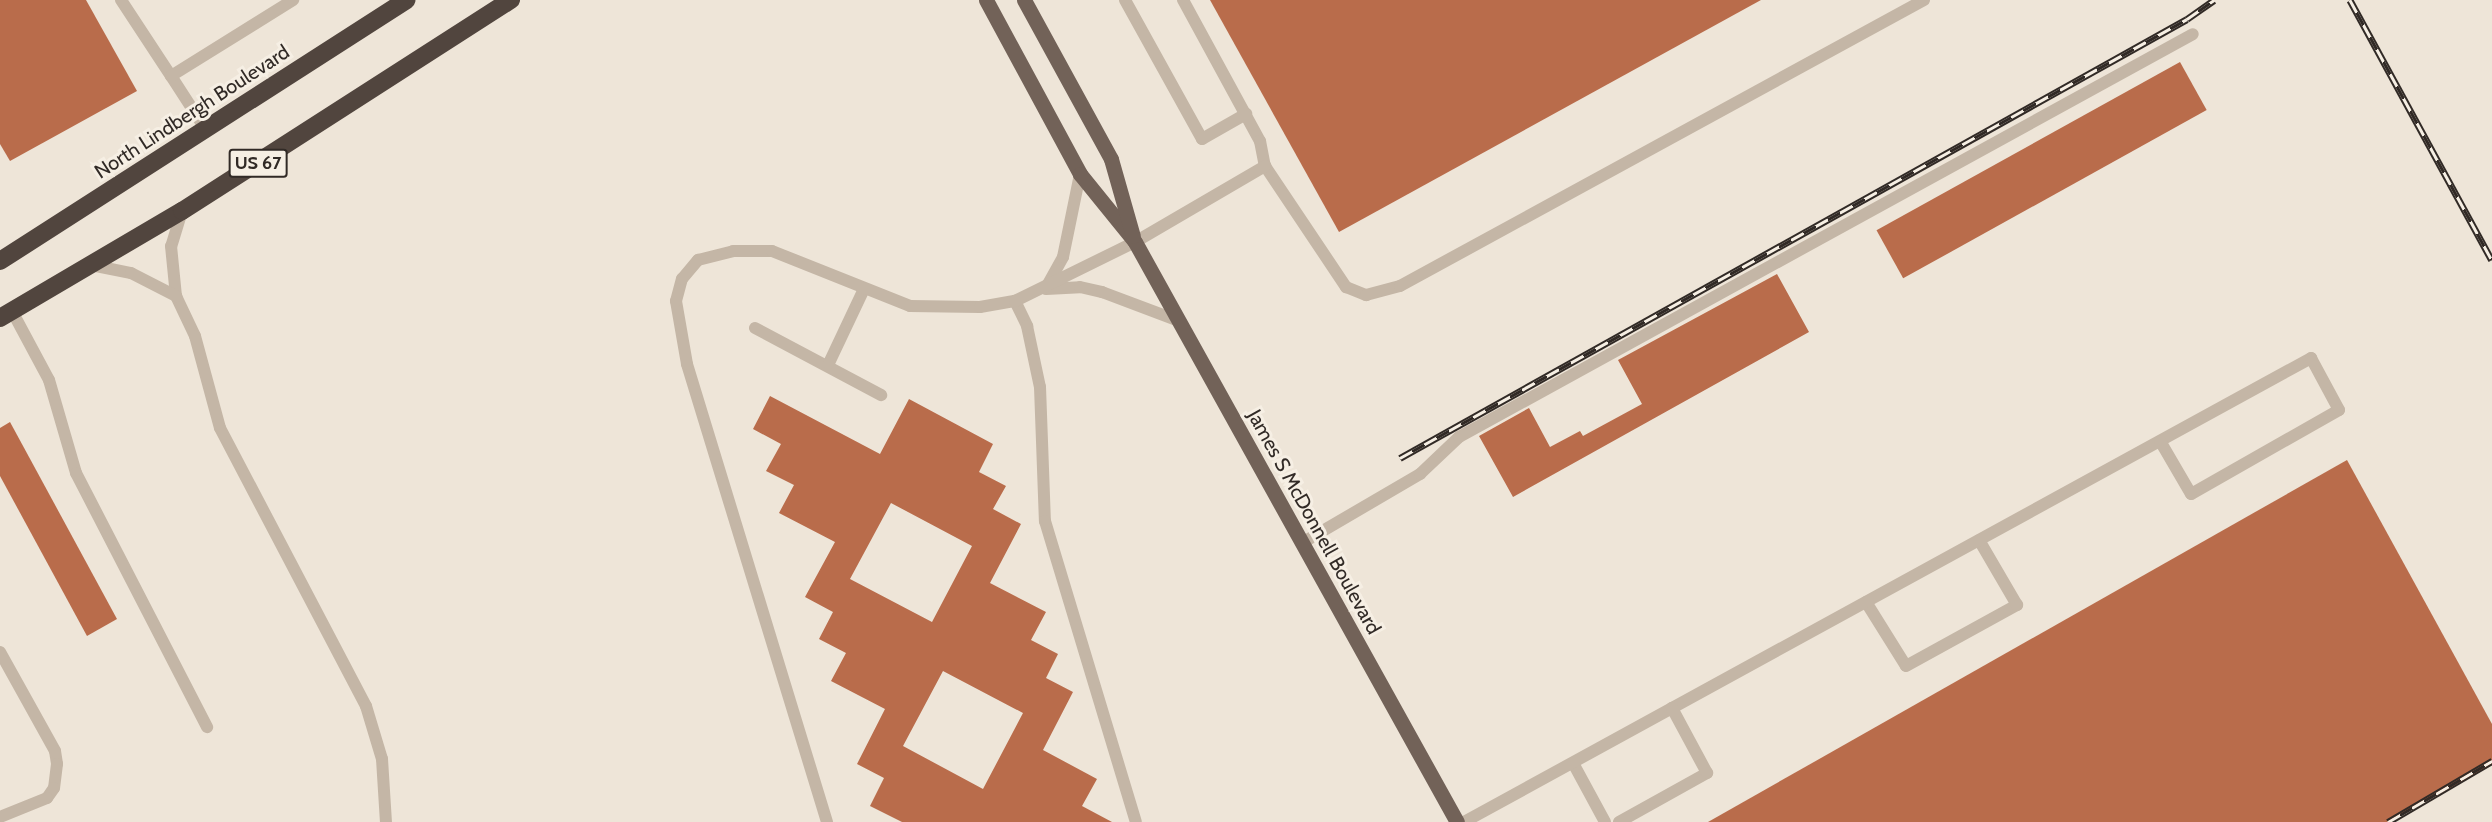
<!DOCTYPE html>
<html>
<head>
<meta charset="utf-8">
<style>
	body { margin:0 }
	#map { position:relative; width:2492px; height:822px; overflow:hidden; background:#eee5d8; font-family:Cabin,sans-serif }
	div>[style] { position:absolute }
	.building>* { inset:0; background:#b96c4b; transform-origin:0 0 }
	.lane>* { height:12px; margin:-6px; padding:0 6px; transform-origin:6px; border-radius:6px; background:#c4b6a6 }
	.primary>* { height:15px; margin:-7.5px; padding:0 7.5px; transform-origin:7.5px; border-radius:7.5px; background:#726258 }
	.highway>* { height:18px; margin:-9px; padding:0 9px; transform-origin:9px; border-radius:9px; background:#51453e }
	.rail>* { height:7px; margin-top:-3.5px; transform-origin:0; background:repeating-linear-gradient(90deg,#f6efe4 0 14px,#312a26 0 28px); box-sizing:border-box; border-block:2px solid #312a26 }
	span { translate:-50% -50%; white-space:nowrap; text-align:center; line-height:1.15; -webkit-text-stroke:6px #f6efe4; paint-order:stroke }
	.shield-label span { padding:2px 4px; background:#f6efe4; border:2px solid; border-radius:4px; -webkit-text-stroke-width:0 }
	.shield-label { font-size:18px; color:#312a26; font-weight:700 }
	.street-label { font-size:20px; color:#312a26 }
</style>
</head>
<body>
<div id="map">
	<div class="building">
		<i style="clip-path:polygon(0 0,86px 0,137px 91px,10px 161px,0 144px)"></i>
		<i style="clip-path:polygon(1210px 0,1761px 0,1339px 232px)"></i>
		<i style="left:2180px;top:62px;width:55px;height:347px;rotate:61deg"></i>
		<i style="clip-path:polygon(1777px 274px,1809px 332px,1513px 497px,1479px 436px,1529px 408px,1550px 447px,1580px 431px,1583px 436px,1642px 404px,1618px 360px)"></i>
		<i style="clip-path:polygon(evenodd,770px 396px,880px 454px,909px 399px,993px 444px,979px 472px,1006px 486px,993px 509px,1021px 524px,990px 583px,1046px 612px,1031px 640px,1058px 654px,1046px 678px,1073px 692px,1043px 750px,1097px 779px,1082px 806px,1112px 822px,902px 822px,870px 806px,884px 778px,857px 764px,885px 709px,831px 681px,846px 653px,819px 639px,833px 612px,805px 597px,835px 542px,779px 513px,794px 485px,766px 471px,781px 444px,753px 429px,770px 396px,891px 503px,972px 546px,932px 622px,850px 579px,891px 503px,770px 396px,943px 671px,1023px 713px,983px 789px,903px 746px,943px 671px)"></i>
		<i style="clip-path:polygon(10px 422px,117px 619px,87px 636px,0 476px,0 428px)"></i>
		<i style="clip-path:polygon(2347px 460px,2492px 724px,2492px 765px,2389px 822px,1708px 822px)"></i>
	</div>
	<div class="lane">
		<i style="left:121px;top:0;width:91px;rotate:56.7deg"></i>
		<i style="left:1125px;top:0;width:159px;rotate:61deg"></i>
		<i style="left:1202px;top:139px;width:51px;rotate:-29.6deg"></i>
		<i style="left:1183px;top:0;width:161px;rotate:61.4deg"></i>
		<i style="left:1260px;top:141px;width:25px;rotate:79deg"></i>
		<i style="left:1265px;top:166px;width:146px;rotate:56.2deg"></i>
		<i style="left:1346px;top:287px;width:22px;rotate:22deg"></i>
		<i style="left:1366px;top:295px;width:35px;rotate:-15deg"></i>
		<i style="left:1400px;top:286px;width:597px;rotate:-28.63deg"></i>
		<i style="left:206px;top:130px;width:64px;rotate:-122.9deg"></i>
		<i style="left:171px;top:76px;width:144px;rotate:-31.9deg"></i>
		<i style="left:182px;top:211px;width:37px;rotate:107deg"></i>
		<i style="left:171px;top:246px;width:50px;rotate:84.3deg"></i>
		<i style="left:176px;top:296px;width:44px;rotate:64.6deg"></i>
		<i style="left:195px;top:336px;width:95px;rotate:74.8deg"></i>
		<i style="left:220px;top:428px;width:314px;rotate:62.3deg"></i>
		<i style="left:366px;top:706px;width:55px;rotate:73.2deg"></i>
		<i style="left:382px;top:759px;width:63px;rotate:86.4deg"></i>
		<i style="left:91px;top:265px;width:41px;rotate:11.3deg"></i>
		<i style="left:131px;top:273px;width:51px;rotate:27.1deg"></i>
		<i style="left:1047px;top:286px;width:33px;rotate:-61deg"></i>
		<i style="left:1063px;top:257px;width:85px;rotate:-78.4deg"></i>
		<i style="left:1046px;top:289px;width:34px;rotate:-3deg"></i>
		<i style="left:1080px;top:287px;width:23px;rotate:13deg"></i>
		<i style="left:1102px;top:292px;width:82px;rotate:20.6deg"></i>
		<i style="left:1015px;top:301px;width:28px;rotate:64deg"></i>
		<i style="left:1027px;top:326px;width:62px;rotate:78deg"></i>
		<i style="left:1040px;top:387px;width:134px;rotate:87.9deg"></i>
		<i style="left:1045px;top:521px;width:314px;rotate:73.2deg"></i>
		<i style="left:12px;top:311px;width:78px;rotate:61.8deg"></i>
		<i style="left:49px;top:380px;width:97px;rotate:73.8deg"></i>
		<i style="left:76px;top:473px;width:286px;rotate:62.7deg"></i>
		<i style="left:755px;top:328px;width:143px;rotate:28deg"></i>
		<i style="left:829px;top:363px;width:82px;rotate:-64.7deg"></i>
		<i style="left:1302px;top:543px;width:137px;rotate:-30.3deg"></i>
		<i style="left:1420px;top:474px;width:54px;rotate:-43.5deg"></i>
		<i style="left:1459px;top:437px;width:837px;rotate:-28.77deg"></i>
		<i style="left:1866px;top:602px;width:75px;rotate:58deg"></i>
		<i style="left:1906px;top:666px;width:127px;rotate:-28.8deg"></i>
		<i style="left:2017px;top:605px;width:75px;rotate:-120.3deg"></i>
		<i style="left:0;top:652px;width:113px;rotate:60.9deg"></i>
		<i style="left:55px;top:751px;width:13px;rotate:81deg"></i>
		<i style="left:57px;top:764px;width:24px;rotate:97deg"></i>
		<i style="left:54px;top:788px;width:12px;rotate:125deg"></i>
		<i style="left:47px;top:798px;width:51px;rotate:158deg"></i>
		<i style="left:1573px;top:763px;width:67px;rotate:61.5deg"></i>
		<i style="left:827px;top:822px;width:479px;rotate:-107deg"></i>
		<i style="left:687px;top:364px;width:64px;rotate:-99.9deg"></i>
		<i style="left:676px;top:301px;width:23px;rotate:-75deg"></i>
		<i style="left:682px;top:279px;width:25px;rotate:-50deg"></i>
		<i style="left:698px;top:260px;width:36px;rotate:-14deg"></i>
		<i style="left:733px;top:251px;width:39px"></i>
		<i style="left:772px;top:251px;width:149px;rotate:21.7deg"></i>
		<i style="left:910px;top:306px;width:70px;rotate:0.8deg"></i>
		<i style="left:980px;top:307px;width:36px;rotate:-10deg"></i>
		<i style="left:1015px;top:301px;width:134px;rotate:-26.2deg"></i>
		<i style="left:1135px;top:242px;width:151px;rotate:-30.3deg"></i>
		<i style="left:1464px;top:822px;width:966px;rotate:-28.71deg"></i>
		<i style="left:2311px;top:358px;width:59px;rotate:61.7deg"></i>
		<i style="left:2339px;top:410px;width:170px;rotate:150.4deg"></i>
		<i style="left:2191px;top:494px;width:61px;rotate:-120.3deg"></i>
		<i style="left:1619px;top:822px;width:101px;rotate:-29.1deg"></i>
		<i style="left:1707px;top:773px;width:74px;rotate:-118.3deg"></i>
	</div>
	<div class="primary">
		<i style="left:986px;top:0;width:198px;rotate:61.6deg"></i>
		<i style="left:1080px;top:174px;width:87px;rotate:51deg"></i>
		<i style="left:1135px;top:242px;width:663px;rotate:60.96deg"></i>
		<i style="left:1024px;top:0;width:181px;rotate:61.3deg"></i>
		<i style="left:1111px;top:159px;width:80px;rotate:74.1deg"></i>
	</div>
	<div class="highway">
		<i style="left:0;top:261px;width:483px;rotate:-32.7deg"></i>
		<i style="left:0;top:318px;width:211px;rotate:-30.5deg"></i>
		<i style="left:182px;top:211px;width:391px;rotate:-32.7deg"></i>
	</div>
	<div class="rail">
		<i style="left:2350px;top:0;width:296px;rotate:61.4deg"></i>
		<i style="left:1400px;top:458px;width:901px;rotate:-29.15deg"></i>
		<i style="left:2187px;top:19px;width:33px;rotate:-35deg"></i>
		<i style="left:2388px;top:822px;width:121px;rotate:-30.4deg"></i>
	</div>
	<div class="shield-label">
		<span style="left:258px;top:163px">US 67</span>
	</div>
	<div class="street-label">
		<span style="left:192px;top:112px;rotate:-33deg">North Lindbergh Boulevard</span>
		<span style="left:1314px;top:522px;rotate:61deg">James S McDonnell Boulevard</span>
	</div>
</div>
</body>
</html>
